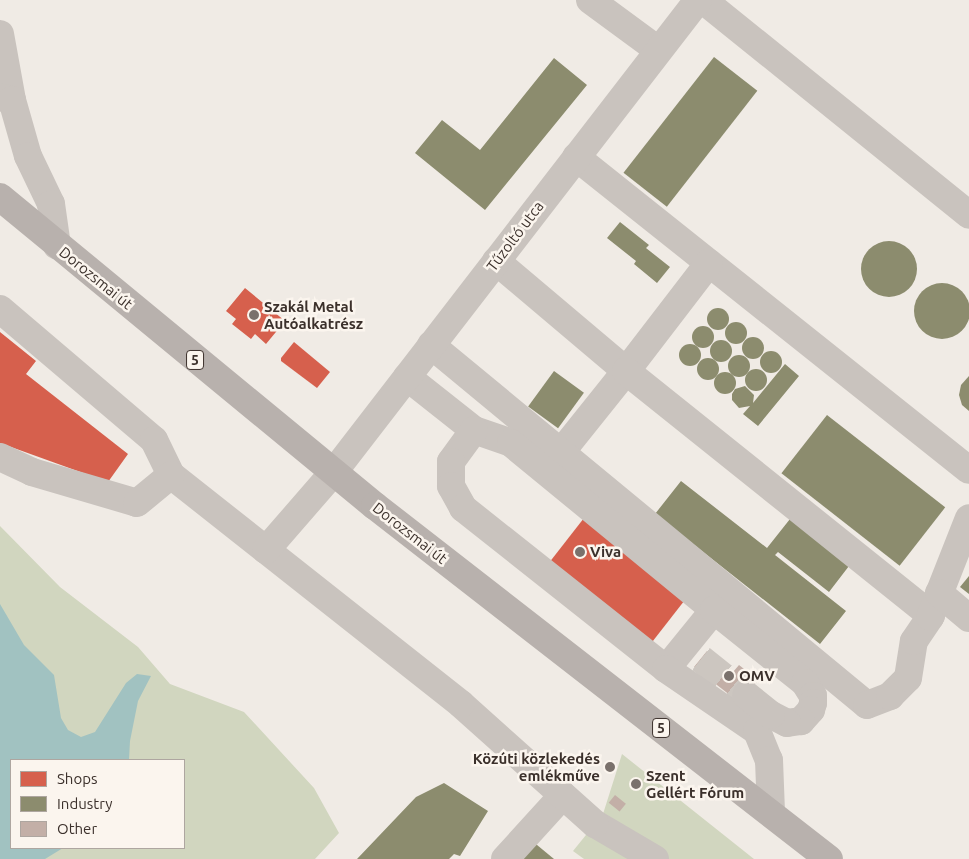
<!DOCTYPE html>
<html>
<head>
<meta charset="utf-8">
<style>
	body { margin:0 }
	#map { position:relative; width:969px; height:859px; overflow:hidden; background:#f0ebe5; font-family:Ubuntu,sans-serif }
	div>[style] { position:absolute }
	.green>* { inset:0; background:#d1d6bf }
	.water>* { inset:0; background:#a1c2c1 }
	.shops>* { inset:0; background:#d6604d; transform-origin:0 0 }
	.industry>* { inset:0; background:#8c8c6e; transform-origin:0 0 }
	.round { border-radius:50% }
	.building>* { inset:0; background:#c3afa7; transform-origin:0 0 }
	.minor-tunnel>* { height:28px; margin-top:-14px; transform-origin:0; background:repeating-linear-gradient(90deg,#ccc6c0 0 28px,transparent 0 42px) }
	.minor>* { height:28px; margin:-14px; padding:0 14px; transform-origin:14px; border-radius:14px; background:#c9c3be }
	.major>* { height:28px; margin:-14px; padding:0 14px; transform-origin:14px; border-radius:14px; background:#b8b1ad }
	.dots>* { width:14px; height:14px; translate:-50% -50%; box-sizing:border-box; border:2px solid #fbf5ee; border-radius:50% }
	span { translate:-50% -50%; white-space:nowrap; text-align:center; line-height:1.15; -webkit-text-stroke:5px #fbf5ee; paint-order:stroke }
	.shield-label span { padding:1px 4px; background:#fbf5ee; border:1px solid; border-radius:4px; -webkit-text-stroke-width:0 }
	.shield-label { font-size:14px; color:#3b302b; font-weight:700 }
	.street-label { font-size:15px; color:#3b302b }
	.poi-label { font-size:15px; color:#3b302b; font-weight:700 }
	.left { translate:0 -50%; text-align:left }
	.right { translate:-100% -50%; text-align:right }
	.legend { position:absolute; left:10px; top:759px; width:175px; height:90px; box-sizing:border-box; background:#fbf5ee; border:1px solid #aea6a0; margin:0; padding:6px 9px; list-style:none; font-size:15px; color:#3b302b }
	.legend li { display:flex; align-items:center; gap:10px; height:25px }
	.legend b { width:25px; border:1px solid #aea6a0 }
</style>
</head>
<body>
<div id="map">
	<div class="green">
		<i style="clip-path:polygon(evenodd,0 526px,60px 587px,138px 647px,170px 684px,244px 712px,314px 788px,339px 833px,315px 859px,0 859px,0 526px,11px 760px,184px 760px,184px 848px,11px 848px,11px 760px)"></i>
		<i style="clip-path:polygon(622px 754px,754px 859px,584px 859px,573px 851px,603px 814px)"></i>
	</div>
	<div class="water">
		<i style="clip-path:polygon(0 604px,24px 645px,54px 675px,61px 718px,68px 730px,81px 737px,95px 732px,126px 683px,137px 674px,151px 676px,138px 701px,130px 741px,129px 760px,11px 760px,11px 848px,63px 848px,45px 859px,0 859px)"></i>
	</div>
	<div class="shops">
		<i style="clip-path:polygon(245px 288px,285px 321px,266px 344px,255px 334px,251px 339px,232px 324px,236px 319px,226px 311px)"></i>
		<i style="clip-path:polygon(0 332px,36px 361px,26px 374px,128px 454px,108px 482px,0 443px)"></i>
		<i style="clip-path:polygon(294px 342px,330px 372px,317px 388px,281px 361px,281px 358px)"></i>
		<i style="left:584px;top:518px;width:130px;height:57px;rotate:38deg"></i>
	</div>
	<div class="industry">
		<i style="left:714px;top:57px;width:55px;height:147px;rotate:38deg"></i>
		<i style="clip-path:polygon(554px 58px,587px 85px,485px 210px,415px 153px,442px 120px,480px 150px)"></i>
		<i style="clip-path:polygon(620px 222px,649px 245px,646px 248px,670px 267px,657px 283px,634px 264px,636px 261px,607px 238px)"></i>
		<i class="round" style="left:861px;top:241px;width:56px;height:56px"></i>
		<i class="round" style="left:914px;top:283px;width:56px;height:56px"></i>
		<i class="round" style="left:707px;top:308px;width:22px;height:22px"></i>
		<i class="round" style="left:725px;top:322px;width:22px;height:22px"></i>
		<i class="round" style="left:692px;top:326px;width:22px;height:22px"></i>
		<i class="round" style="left:742px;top:337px;width:22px;height:22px"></i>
		<i class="round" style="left:710px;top:340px;width:22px;height:22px"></i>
		<i class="round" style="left:679px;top:344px;width:22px;height:22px"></i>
		<i class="round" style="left:760px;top:351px;width:22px;height:22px"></i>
		<i class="round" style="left:728px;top:355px;width:22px;height:22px"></i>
		<i class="round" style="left:697px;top:358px;width:22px;height:22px"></i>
		<i style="clip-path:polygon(785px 364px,799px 376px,758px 426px,743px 414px,750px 406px,739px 408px,732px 400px,732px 394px,735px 389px,745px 386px,754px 395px,753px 403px)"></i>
		<i class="round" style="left:745px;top:369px;width:22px;height:22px"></i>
		<i style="left:554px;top:371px;width:37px;height:44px;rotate:36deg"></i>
		<i class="round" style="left:714px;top:372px;width:22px;height:22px"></i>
		<i style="clip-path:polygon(969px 376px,969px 411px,962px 405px,959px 395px,961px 385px)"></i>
		<i style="left:827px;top:415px;width:150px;height:74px;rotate:38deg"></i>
		<i style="clip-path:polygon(681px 481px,767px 548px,790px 519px,849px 566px,829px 592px,778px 552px,775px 555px,846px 611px,820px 644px,655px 514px)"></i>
		<i style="clip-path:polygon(969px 576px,969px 594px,960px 587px)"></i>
		<i style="clip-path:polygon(444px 783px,488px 811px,460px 856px,454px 854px,449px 859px,357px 859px,416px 797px)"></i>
		<i style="clip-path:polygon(531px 840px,554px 859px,518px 859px)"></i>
	</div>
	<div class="building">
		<i style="clip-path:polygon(707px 651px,733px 672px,739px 665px,758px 680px,740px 703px,694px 667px)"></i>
		<i style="left:615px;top:795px;width:14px;height:10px;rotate:39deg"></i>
	</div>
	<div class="minor-tunnel">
		<i style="left:701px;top:659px;width:58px;rotate:38.7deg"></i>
	</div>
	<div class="minor">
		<i style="left:590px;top:0;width:84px;rotate:36.3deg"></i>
		<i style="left:703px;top:0;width:342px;rotate:38.9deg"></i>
		<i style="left:0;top:34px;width:67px;rotate:79.7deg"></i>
		<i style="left:0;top:97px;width:12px;rotate:14deg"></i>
		<i style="left:12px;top:100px;width:58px;rotate:74.1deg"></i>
		<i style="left:28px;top:156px;width:53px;rotate:64.4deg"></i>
		<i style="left:51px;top:204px;width:42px;rotate:81.9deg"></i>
		<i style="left:576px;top:157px;width:502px;rotate:38.54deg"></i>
		<i style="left:496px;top:261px;width:170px;rotate:40.2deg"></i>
		<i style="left:626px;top:371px;width:104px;rotate:128.7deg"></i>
		<i style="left:709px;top:263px;width:136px;rotate:127.5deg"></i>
		<i style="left:626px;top:371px;width:391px;rotate:38.7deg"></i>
		<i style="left:0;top:309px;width:202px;rotate:40.4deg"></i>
		<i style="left:154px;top:440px;width:39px;rotate:64deg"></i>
		<i style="left:171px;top:475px;width:121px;rotate:38.3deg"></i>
		<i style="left:431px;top:345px;width:565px;rotate:39.55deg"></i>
		<i style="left:867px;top:705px;width:25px;rotate:-21deg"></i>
		<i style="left:890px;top:696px;width:25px;rotate:-45deg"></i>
		<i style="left:908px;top:678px;width:37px;rotate:-81deg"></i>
		<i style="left:914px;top:641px;width:29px;rotate:-56deg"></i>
		<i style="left:930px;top:617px;width:106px;rotate:-68.5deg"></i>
		<i style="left:407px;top:377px;width:85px;rotate:38.3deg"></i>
		<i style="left:474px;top:430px;width:39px;rotate:19deg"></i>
		<i style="left:511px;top:443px;width:263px;rotate:39.4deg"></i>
		<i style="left:714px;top:610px;width:76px;rotate:129.1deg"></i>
		<i style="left:474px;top:430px;width:39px;rotate:126deg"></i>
		<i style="left:451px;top:462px;width:24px;rotate:90deg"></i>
		<i style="left:451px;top:486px;width:25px;rotate:61deg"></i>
		<i style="left:463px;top:508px;width:259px;rotate:38.4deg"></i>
		<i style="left:666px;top:669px;width:110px;rotate:34.3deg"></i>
		<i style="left:757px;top:731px;width:31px;rotate:68deg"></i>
		<i style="left:769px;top:760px;width:53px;rotate:87.8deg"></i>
		<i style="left:0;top:457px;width:35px;rotate:25deg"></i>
		<i style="left:32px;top:472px;width:109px;rotate:16.4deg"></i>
		<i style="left:137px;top:503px;width:44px;rotate:-39.5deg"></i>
		<i style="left:939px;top:593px;width:39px;rotate:40deg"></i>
		<i style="left:714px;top:610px;width:117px;rotate:38.7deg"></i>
		<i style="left:805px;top:683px;width:15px;rotate:58deg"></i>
		<i style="left:813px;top:696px;width:7px;rotate:90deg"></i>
		<i style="left:813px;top:703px;width:7px;rotate:106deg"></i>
		<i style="left:811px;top:710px;width:15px;rotate:132deg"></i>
		<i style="left:801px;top:721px;width:14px;rotate:172deg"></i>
		<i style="left:787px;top:723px;width:18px;rotate:-153deg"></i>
		<i style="left:771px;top:715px;width:32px;rotate:-141deg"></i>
		<i style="left:505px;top:859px;width:86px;rotate:-47.8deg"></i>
		<i style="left:655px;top:859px;width:69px;rotate:-149.7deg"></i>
		<i style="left:595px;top:824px;width:180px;rotate:-138.2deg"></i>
		<i style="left:461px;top:704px;width:248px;rotate:-141.7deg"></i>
		<i style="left:266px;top:550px;width:102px;rotate:-49deg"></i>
		<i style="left:333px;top:473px;width:597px;rotate:-52.34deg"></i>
	</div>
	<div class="major">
		<i style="left:0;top:197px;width:486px;rotate:39.5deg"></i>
		<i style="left:375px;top:506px;width:575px;rotate:37.87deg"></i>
	</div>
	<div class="dots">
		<i style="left:254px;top:315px;background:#7a716c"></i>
		<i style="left:580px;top:552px;background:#7a716c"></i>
		<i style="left:729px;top:676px;background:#7a716c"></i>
		<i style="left:610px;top:767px;background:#7a716c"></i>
		<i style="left:636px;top:784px;background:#7a716c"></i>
	</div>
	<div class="shield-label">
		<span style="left:195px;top:360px">5</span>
		<span style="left:661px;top:728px">5</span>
	</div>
	<div class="street-label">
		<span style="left:515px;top:236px;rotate:-53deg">Tűzoltó utca</span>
		<span style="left:96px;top:278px;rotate:39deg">Dorozsmai út</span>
		<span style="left:410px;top:533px;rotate:38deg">Dorozsmai út</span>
	</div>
	<div class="poi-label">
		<span class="left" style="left:264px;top:315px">Szakál Metal<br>Autóalkatrész</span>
		<span class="left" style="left:590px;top:552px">Viva</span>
		<span class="left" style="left:739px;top:676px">OMV</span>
		<span class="right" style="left:600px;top:767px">Közúti közlekedés<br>emlékműve</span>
		<span class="left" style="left:646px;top:784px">Szent<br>Gellért Fórum</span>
	</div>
	<ul class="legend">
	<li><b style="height:14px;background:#d6604d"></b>Shops</li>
	<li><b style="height:14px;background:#8c8c6e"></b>Industry</li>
	<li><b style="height:14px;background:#c3afa7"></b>Other</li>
	</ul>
</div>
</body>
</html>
